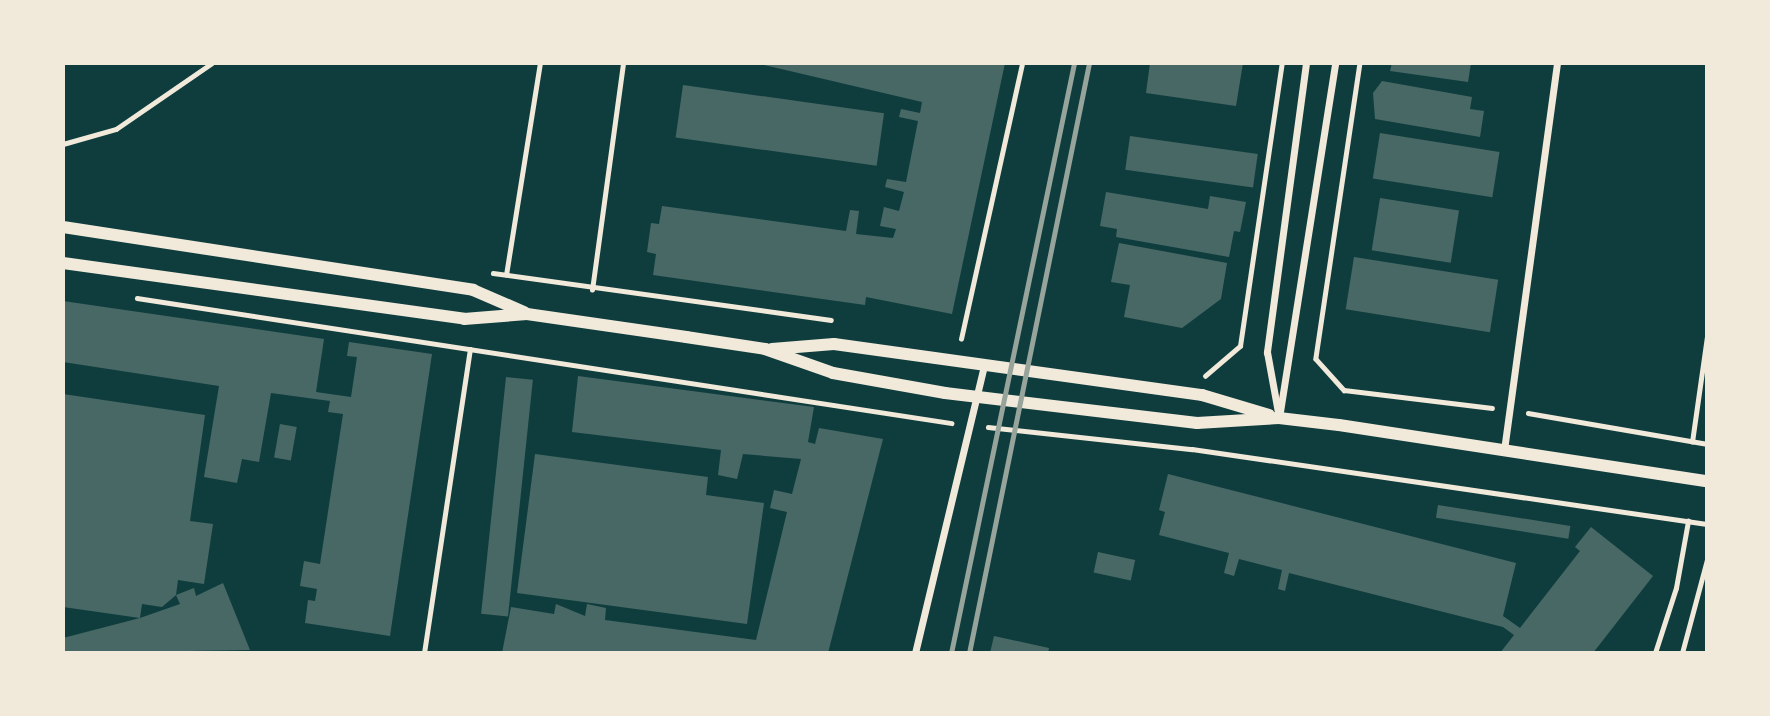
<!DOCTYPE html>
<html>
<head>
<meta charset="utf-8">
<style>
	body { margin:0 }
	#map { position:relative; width:1770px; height:716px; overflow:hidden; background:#0f3d3e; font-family:Montserrat,sans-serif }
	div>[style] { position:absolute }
	.building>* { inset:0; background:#486865; transform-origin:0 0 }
	.path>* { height:4.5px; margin:-2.25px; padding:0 2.25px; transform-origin:2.25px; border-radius:2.25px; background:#f1e9da }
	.minor>* { height:7px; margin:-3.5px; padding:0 3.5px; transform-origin:3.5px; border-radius:3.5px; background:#f1e9da }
	.tertiary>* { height:12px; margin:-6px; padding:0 6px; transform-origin:6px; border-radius:6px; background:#f1e9da }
	.rail>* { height:5px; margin:-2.5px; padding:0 2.5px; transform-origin:2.5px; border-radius:2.5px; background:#97a49c }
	span { translate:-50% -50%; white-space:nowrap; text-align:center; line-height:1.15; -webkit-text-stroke:7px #f1e9da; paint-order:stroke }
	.frame { position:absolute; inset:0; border:65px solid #f1e9da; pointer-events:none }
</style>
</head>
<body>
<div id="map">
	<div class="building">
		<i style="clip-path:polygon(756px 63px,1005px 63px,952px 314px,866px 297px,865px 305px,653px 275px,656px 254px,647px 252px,651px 223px,659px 224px,662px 206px,846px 231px,850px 210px,859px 211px,856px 234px,893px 238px,896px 229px,880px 226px,884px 207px,899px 211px,904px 192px,885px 187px,887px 179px,906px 182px,918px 121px,899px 117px,901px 109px,920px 113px,922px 102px)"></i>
		<i style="clip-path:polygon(1150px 63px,1243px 63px,1236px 106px,1146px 93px)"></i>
		<i style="clip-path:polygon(1392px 63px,1471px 63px,1468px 82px,1390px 71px)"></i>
		<i style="clip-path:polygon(1382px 81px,1472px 97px,1470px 109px,1484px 111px,1480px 137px,1375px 119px,1373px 93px)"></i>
		<i style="left:683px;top:85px;width:203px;height:53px;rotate:8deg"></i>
		<i style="left:1380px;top:133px;width:121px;height:46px;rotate:9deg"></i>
		<i style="left:1130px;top:136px;width:129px;height:34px;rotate:8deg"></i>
		<i style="clip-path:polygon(1106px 192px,1208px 209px,1210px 196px,1246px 202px,1240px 232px,1234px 231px,1229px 257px,1116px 237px,1117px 229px,1100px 226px)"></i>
		<i style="left:1380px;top:198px;width:80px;height:53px;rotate:9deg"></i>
		<i style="clip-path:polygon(1119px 243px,1227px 263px,1221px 299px,1182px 328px,1124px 317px,1130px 285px,1111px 282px)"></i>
		<i style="left:1354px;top:257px;width:146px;height:53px;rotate:9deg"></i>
		<i style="clip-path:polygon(63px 301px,324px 339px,316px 392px,351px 397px,357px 357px,347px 356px,349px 342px,432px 354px,390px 636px,305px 623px,308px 600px,315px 601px,317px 589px,300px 586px,304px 561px,320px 564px,343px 414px,328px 412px,330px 401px,271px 393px,259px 462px,242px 459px,237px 483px,204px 477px,219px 386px,63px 362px)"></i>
		<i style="clip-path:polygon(578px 376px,814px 407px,808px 442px,815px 444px,819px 428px,883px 439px,828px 653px,502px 653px,511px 607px,554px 614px,556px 604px,585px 616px,587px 604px,606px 608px,605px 620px,756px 640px,787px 512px,770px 508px,774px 490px,792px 494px,801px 459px,743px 454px,737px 479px,718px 475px,721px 450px,572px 432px)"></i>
		<i style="left:506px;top:377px;width:27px;height:238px;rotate:6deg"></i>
		<i style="clip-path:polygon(63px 394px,205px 415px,190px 521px,213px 524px,204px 584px,178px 580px,176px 595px,162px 607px,142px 604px,140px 618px,63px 607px)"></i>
		<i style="left:280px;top:424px;width:17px;height:34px;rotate:10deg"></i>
		<i style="clip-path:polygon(535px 454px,708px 477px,706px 495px,764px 503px,747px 624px,517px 593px)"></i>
		<i style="clip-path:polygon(1168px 474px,1516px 563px,1503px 616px,1520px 628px,1580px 551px,1575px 547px,1591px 527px,1653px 576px,1593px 653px,1500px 653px,1514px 635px,1503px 627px,1289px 573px,1285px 591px,1278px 589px,1282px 570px,1239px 559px,1234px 576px,1224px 573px,1229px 553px,1159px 535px,1165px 512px,1159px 510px)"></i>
		<i style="left:1438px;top:505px;width:134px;height:13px;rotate:9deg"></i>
		<i style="left:1098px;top:552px;width:38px;height:21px;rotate:12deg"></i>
		<i style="clip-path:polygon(223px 583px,250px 650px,63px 653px,63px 638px,140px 618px,180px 604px,176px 595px,194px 588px,196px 596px)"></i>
		<i style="clip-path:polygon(994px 636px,1049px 648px,1048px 653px,990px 653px)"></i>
	</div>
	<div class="path">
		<i style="left:1360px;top:63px;width:299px;rotate:98.5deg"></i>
		<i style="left:1316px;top:359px;width:42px;rotate:47.9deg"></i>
		<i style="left:1344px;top:390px;width:149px;rotate:6.9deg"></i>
		<i style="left:63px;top:144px;width:55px;rotate:-15.8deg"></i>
		<i style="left:116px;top:129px;width:116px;rotate:-34.5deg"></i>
		<i style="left:493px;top:273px;width:341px;rotate:7.9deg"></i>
		<i style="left:506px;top:275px;width:215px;rotate:-80.9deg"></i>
		<i style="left:592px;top:290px;width:229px;rotate:-82.2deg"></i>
		<i style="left:137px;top:298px;width:824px;rotate:8.73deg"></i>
		<i style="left:961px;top:339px;width:283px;rotate:-77.5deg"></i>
		<i style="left:1205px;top:376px;width:46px;rotate:-40.6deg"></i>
		<i style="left:1240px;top:346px;width:286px;rotate:-81.6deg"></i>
		<i style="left:1528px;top:413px;width:182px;rotate:9.8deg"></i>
		<i style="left:988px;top:427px;width:205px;rotate:6.2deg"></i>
		<i style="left:1192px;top:449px;width:520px;rotate:8.29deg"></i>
		<i style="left:1692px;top:442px;width:107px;rotate:-81.9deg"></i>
		<i style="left:424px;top:653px;width:307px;rotate:-81.4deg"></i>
		<i style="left:1655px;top:653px;width:68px;rotate:-72.1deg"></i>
		<i style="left:1676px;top:588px;width:68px;rotate:-79.8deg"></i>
		<i style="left:1682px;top:653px;width:96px;rotate:-75deg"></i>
	</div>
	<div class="minor">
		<i style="left:1306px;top:63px;width:292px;rotate:97.7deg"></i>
		<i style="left:1267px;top:352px;width:67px;rotate:79.7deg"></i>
		<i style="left:1279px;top:418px;width:359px;rotate:-81deg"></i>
		<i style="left:1504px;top:450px;width:391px;rotate:-82.2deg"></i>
		<i style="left:915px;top:653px;width:296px;rotate:-76.5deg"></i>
	</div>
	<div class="tertiary">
		<i style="left:63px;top:227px;width:415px;rotate:8.7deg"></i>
		<i style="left:473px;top:290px;width:56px;rotate:23.3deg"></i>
		<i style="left:63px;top:263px;width:405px;rotate:7.9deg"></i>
		<i style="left:464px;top:319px;width:63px;rotate:-4.5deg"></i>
		<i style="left:527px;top:314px;width:161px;rotate:8.2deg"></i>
		<i style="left:686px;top:337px;width:80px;rotate:8.6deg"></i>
		<i style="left:765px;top:349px;width:72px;rotate:19.4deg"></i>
		<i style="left:833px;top:373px;width:114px;rotate:10.1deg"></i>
		<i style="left:945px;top:393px;width:254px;rotate:6.8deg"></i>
		<i style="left:1197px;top:423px;width:82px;rotate:-3.5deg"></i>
		<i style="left:1279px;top:418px;width:60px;rotate:6.7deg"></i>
		<i style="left:1339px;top:425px;width:372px;rotate:8.7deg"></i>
		<i style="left:772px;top:349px;width:62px;rotate:-4.6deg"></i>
		<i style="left:834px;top:344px;width:372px;rotate:7.9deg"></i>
		<i style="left:1202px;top:395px;width:70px;rotate:16.6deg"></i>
	</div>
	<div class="rail">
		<i style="left:951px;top:653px;width:603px;rotate:-78.22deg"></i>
		<i style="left:969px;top:653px;width:602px;rotate:-78.5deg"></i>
	</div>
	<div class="frame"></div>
</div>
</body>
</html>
